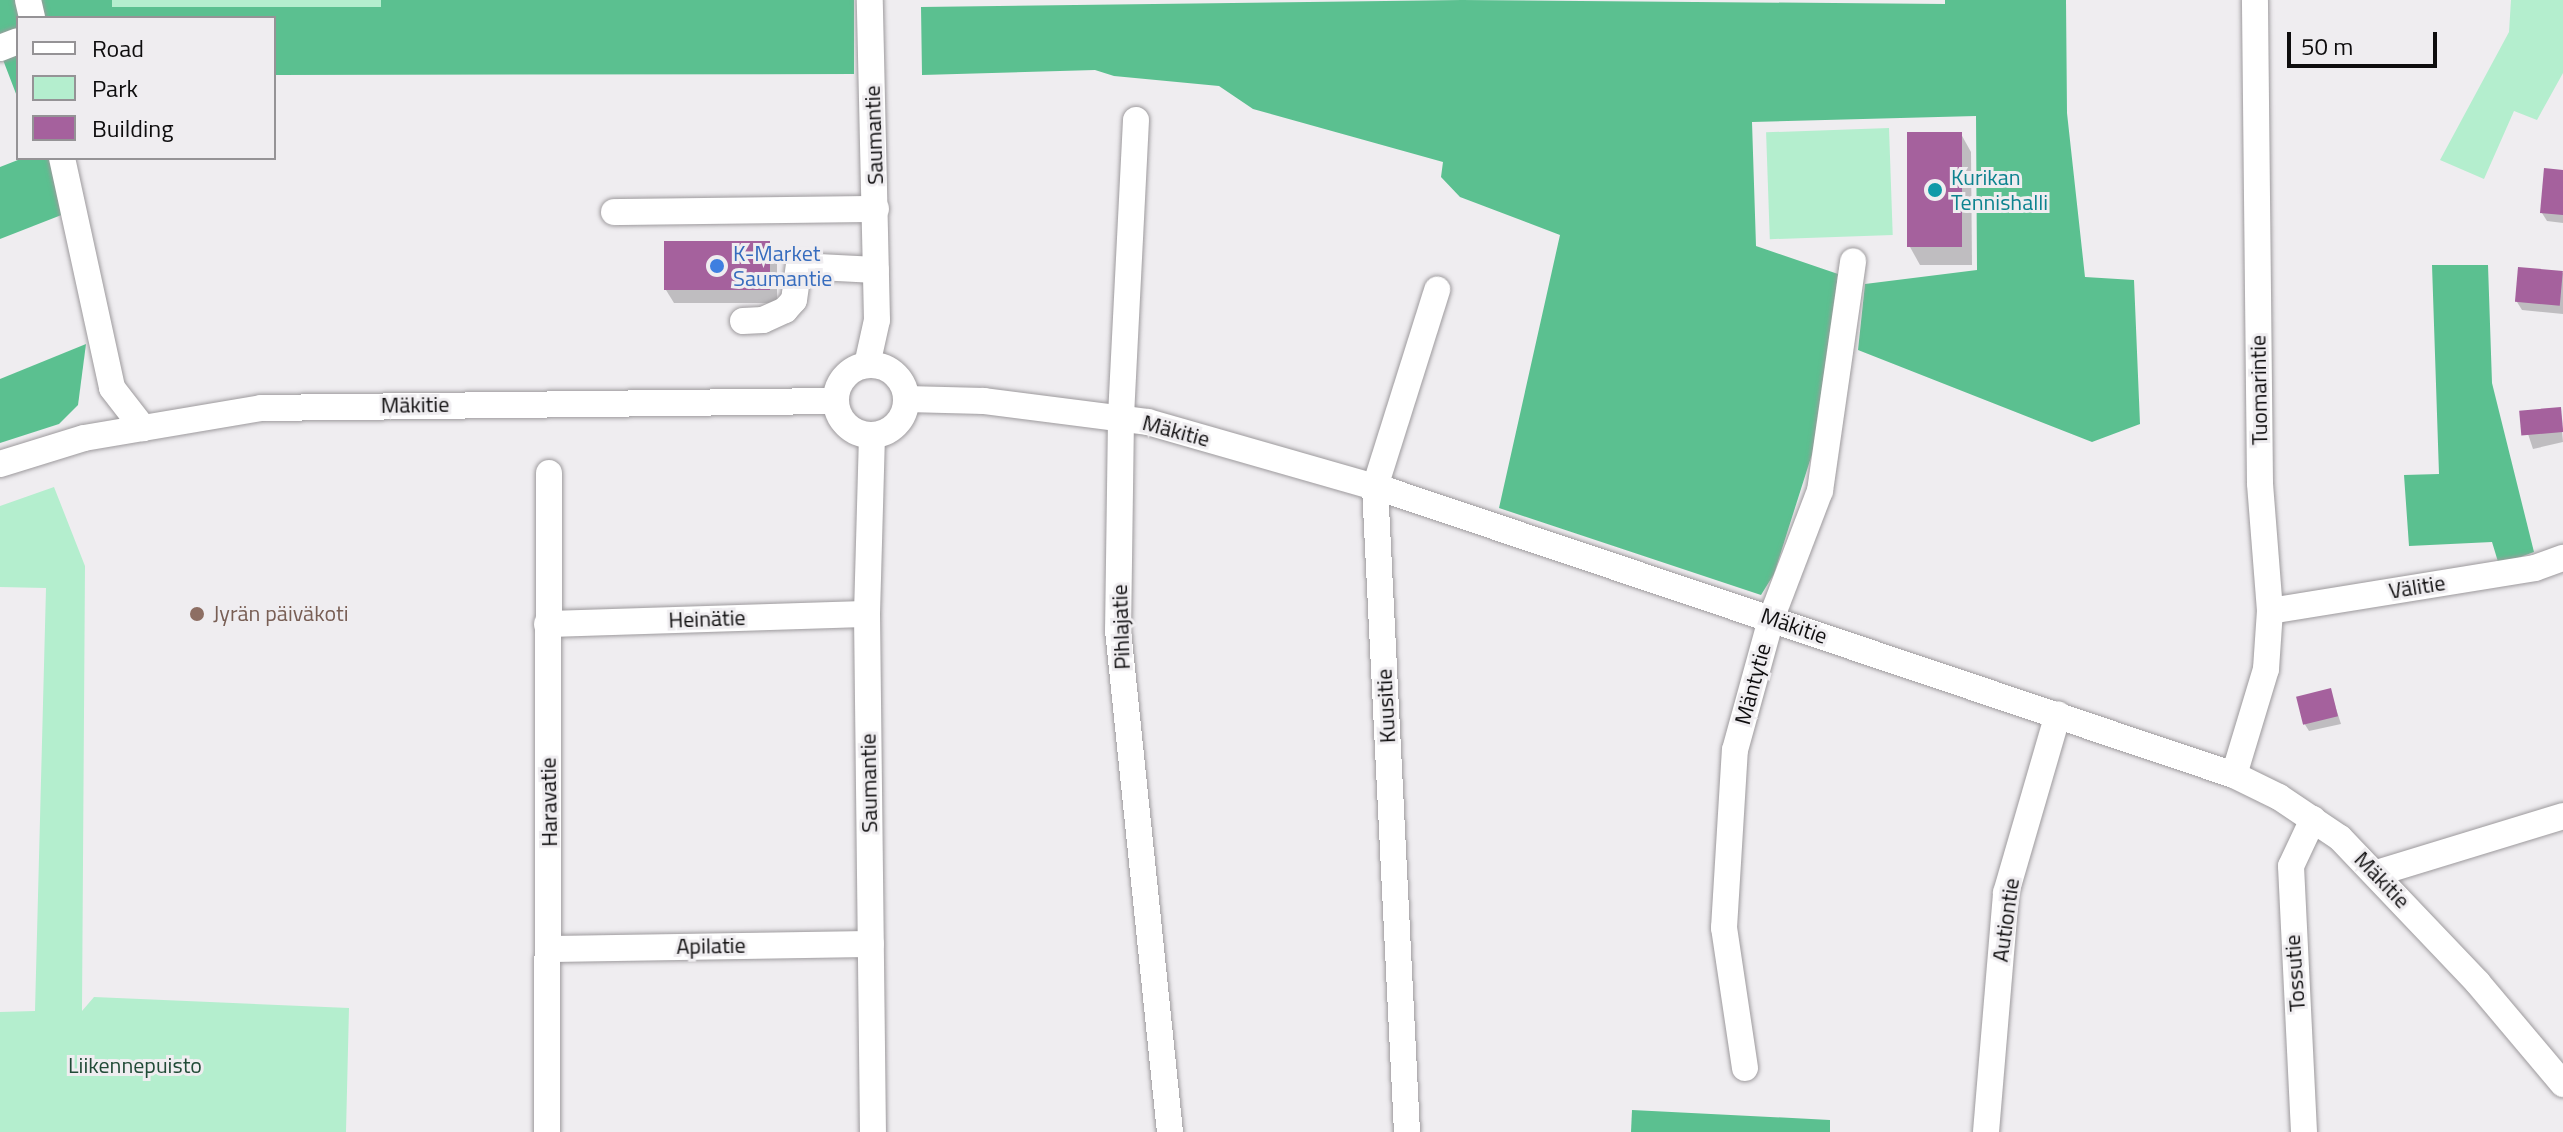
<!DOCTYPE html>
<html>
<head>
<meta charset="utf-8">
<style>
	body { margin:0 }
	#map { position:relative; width:2563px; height:1132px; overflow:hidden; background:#efedf0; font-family:"Titillium Web",sans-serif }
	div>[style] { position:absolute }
	.green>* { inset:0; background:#b4eece; transform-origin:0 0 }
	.forest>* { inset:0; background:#5bc090 }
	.shadow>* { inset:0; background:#0003 }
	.building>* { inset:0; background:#a5619d; transform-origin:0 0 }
	.roads { filter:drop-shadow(0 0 2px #9d9a9d) drop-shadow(0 0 2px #9d9a9d) }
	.minor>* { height:26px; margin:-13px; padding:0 13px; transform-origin:13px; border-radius:13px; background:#fff }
	.minor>.ring { margin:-13px; padding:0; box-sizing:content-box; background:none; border:26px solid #fff; border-radius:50% }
	.dots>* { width:22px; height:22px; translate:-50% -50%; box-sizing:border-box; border:4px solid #efedf0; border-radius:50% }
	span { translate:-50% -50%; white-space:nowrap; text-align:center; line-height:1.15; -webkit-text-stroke:6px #efedf0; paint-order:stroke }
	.street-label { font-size:22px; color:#0e0d0e }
	.culture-label { font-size:22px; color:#0d838f }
	.left { translate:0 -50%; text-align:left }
	.shop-label { font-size:22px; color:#366cbe }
	.education-label { font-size:22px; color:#785e54 }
	.park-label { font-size:22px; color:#214b37 }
	.legend { position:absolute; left:16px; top:16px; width:260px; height:144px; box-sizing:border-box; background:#efedf0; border:2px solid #959396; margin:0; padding:10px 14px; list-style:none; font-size:24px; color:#0e0d0e }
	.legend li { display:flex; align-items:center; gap:16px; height:40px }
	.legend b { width:40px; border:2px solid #959396 }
	.scale { position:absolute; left:2287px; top:32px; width:150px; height:36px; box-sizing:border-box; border:4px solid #0e0d0e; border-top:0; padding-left:10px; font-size:24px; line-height:28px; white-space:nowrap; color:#0e0d0e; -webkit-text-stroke:6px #efedf0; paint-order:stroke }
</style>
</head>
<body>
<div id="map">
	<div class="green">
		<i style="left:112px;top:0;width:269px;height:7px"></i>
		<i style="clip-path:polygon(2511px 0,2563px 0,2563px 73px,2537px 120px,2514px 111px,2484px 179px,2440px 160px,2509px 32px)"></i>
		<i style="left:1889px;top:128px;width:107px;height:123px;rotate:88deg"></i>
		<i style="clip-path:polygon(54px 487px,85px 566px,82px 1011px,94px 997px,349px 1008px,346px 1132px,0 1132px,0 1012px,35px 1011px,46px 588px,0 587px,0 506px)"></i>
	</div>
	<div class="forest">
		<i style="clip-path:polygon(0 0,112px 0,112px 7px,381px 7px,381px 0,854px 0,854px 74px,274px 75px,274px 18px,18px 18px,18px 99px,0 52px)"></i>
		<i style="clip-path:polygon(1462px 0,1945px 4px,1945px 0,2066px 0,2067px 113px,2085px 277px,2134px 280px,2140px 424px,2092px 442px,1858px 350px,1865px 284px,1977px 270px,1976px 116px,1752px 122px,1756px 246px,1838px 274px,1820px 429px,1774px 574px,1761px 595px,1499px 508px,1560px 235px,1460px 197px,1441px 177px,1443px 162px,1253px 109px,1219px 86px,1114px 76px,1095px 70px,922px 75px,921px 7px)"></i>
		<i style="clip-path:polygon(23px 158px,53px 158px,64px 214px,0 239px,0 167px)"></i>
		<i style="clip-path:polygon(2432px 265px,2488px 265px,2492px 383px,2534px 552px,2499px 565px,2492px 542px,2409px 546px,2404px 475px,2439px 474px)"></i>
		<i style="clip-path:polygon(86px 344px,78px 405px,59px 424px,0 443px,0 379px)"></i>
		<i style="clip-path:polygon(1632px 1110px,1830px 1120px,1830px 1132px,1631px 1132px)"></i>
	</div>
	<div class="shadow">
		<i style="clip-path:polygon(1961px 134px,1971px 152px,1972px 265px,1920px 265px,1910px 247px)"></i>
		<i style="clip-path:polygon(2563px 172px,2563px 223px,2547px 221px,2542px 213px)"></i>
		<i style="clip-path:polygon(769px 243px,777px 257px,777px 303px,674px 303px,666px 290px)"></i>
		<i style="clip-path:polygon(2520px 269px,2563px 273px,2563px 314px,2522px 310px,2517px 302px)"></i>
		<i style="clip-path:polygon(2560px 409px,2563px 442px,2533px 449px,2523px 419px)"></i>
		<i style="clip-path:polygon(2330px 690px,2341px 724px,2309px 731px,2304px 723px)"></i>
	</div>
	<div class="building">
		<i style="left:1962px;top:132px;width:115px;height:55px;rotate:90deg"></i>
		<i style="clip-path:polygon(2544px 168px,2563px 170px,2563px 215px,2540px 213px)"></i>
		<i style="left:664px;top:241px;width:106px;height:49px"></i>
		<i style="left:2518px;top:267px;width:45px;height:35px;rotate:5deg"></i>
		<i style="left:2561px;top:407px;width:25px;height:42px;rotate:85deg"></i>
		<i style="left:2331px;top:688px;width:29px;height:36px;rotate:76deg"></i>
	</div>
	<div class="roads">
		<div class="minor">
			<i style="left:28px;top:0;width:18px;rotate:77deg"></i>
			<i style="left:0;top:48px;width:19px;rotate:-21deg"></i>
			<i style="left:1136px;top:120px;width:298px;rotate:92.9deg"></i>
			<i style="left:1121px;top:418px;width:212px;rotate:90.8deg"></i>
			<i style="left:1118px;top:630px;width:505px;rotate:84.09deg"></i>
			<i style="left:62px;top:158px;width:235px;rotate:77.7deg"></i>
			<i style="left:112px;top:388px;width:51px;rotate:52.2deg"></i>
			<i style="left:614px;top:212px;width:262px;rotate:-0.7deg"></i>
			<i style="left:743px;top:321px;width:20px;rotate:-3deg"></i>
			<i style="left:763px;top:320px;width:24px;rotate:-24deg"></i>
			<i style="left:785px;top:310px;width:13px;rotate:-48deg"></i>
			<i style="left:794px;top:300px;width:34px;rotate:-82deg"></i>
			<i style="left:799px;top:266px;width:77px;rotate:3deg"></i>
			<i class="ring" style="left:836px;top:365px;width:44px;height:44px"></i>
			<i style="left:867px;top:365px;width:46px;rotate:-77.5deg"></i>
			<i style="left:877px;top:320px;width:320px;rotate:-91.3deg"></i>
			<i style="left:906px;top:399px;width:78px;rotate:1.5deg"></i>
			<i style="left:984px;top:401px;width:165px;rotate:7.3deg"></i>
			<i style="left:1148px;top:422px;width:251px;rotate:16deg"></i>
			<i style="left:1389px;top:491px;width:891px;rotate:18.58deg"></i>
			<i style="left:2234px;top:775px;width:50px;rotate:26.1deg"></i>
			<i style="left:2279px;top:797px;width:73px;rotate:33.9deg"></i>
			<i style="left:2340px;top:838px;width:200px;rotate:46.4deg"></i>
			<i style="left:2478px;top:983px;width:132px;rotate:49.9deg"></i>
			<i style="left:872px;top:435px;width:179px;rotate:91.6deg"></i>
			<i style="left:867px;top:614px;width:518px;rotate:89.34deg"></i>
			<i style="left:0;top:464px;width:88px;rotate:-17.2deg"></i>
			<i style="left:84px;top:438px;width:180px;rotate:-9.6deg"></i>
			<i style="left:261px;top:408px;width:575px;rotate:-0.7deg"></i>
			<i style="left:2270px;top:611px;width:268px;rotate:-9.2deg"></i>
			<i style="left:2535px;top:568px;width:30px;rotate:-20deg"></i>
			<i style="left:547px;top:624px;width:320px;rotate:-1.8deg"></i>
			<i style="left:2234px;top:775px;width:111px;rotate:-73.2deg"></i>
			<i style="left:2266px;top:669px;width:58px;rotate:-86.1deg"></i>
			<i style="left:2270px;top:611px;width:128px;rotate:-94.5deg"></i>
			<i style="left:2260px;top:483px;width:483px;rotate:-90.6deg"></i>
			<i style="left:2377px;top:873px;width:195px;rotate:-17deg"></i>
			<i style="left:550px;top:949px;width:321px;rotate:-0.9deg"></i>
			<i style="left:1745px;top:1068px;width:142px;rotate:-98.5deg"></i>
			<i style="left:1724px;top:928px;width:178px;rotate:-86.5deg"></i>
			<i style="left:1735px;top:750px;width:136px;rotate:-74.6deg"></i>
			<i style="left:1771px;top:619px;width:137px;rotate:-69.1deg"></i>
			<i style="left:1820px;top:491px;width:232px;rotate:-81.8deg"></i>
			<i style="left:547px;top:1132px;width:659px;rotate:-89.83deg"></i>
			<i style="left:1407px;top:1132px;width:646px;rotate:-92.84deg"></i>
			<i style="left:1375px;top:487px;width:207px;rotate:-72.5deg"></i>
			<i style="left:1986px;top:1132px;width:240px;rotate:-85.2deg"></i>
			<i style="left:2006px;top:893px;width:186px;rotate:-73.8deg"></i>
			<i style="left:2304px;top:1132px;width:266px;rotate:-92.8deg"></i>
			<i style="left:2291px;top:866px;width:52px;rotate:-64.9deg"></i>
		</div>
	</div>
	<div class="dots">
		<i style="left:1935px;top:190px;background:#0f9aa8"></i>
		<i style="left:717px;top:266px;background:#3f7fe0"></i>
		<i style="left:197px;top:614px;background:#8d6e63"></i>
	</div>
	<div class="street-label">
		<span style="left:874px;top:135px;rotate:-92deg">Saumantie</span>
		<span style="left:2259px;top:390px;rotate:-91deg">Tuomarintie</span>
		<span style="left:415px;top:405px;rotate:-1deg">Mäkitie</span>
		<span style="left:1176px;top:431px;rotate:15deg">Mäkitie</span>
		<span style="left:2417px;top:587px;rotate:-9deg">Välitie</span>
		<span style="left:707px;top:619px;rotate:-2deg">Heinätie</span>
		<span style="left:1794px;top:626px;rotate:19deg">Mäkitie</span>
		<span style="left:1121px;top:627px;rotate:-92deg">Pihlajatie</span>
		<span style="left:1753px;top:684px;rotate:-75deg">Mäntytie</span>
		<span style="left:1386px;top:706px;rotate:-93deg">Kuusitie</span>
		<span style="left:869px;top:783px;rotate:-91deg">Saumantie</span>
		<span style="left:549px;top:802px;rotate:-91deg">Haravatie</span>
		<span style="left:2382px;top:880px;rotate:46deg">Mäkitie</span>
		<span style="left:2006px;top:920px;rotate:-82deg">Autiontie</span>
		<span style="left:711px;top:946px;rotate:-1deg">Apilatie</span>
		<span style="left:2295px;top:973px;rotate:-94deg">Tossutie</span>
	</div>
	<div class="culture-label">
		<span class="left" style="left:1951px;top:190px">Kurikan<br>Tennishalli</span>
	</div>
	<div class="shop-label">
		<span class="left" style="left:733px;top:266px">K-Market<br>Saumantie</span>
	</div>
	<div class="education-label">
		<span class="left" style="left:213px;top:614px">Jyrän päiväkoti</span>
	</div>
	<div class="park-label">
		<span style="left:135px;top:1066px">Liikennepuisto</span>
	</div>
	<ul class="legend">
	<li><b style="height:10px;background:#fff"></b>Road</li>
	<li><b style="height:22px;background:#b4eece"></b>Park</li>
	<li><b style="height:22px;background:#a5619d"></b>Building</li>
	</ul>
	<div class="scale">50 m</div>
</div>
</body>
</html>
